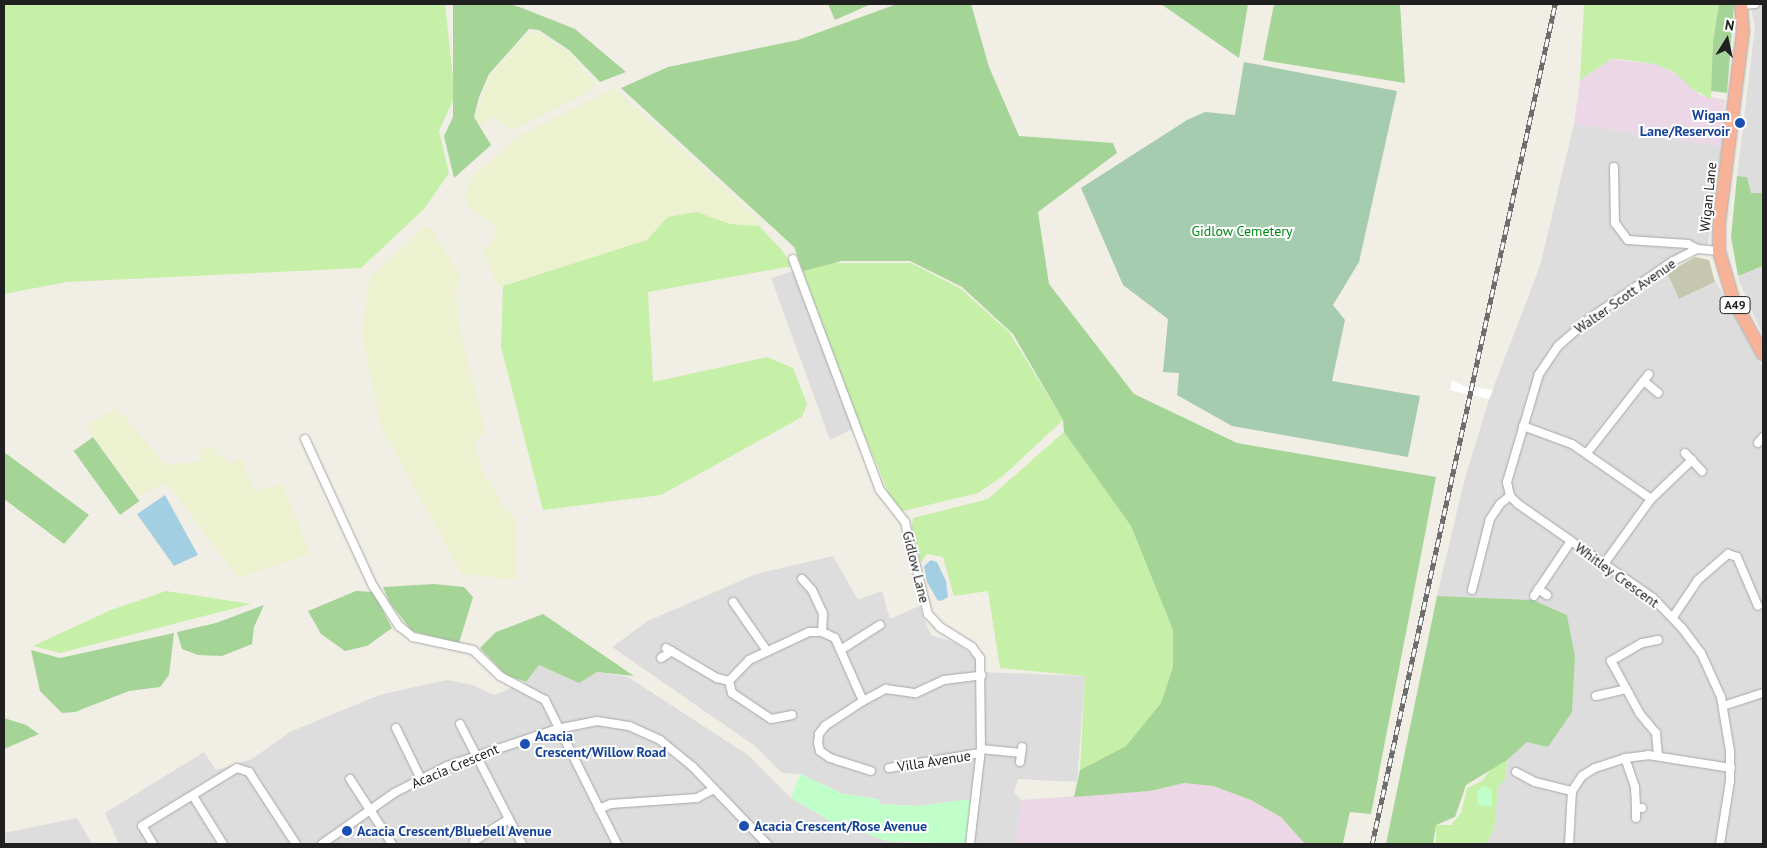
<!DOCTYPE html>
<html>
<head>
<meta charset="utf-8">
<style>
	body { margin:0 }
	#map { position:relative; width:1767px; height:848px; overflow:hidden; background:#f1eee6; font-family:"PT Sans",sans-serif }
	div>[style] { position:absolute }
	.residential>* { inset:0; background:#dedddd }
	.industrial>* { inset:0; background:#ebd7e6 }
	.construction>* { inset:0; background:#c5c7b0 }
	.farmland>* { inset:0; background:#ecf1d0 }
	.grass>* { inset:0; background:#c6efa8 }
	.forest>* { inset:0; background:#a5d497; transform-origin:0 0 }
	.cemetery>* { inset:0; background:#a5ccae }
	.park>* { inset:0; background:#c0feca }
	.water>* { inset:0; background:#a3cfe2 }
	.pier>* { inset:0; background:#fff }
	.roads { filter:drop-shadow(0 0 1px #a7a7a7) drop-shadow(0 0 1px #a7a7a7) }
	.minor>* { height:8px; margin:-4px; padding:0 4px; transform-origin:4px; border-radius:4px; background:#fff }
	.trunk>* { height:12px; margin:-6px; padding:0 6px; transform-origin:6px; border-radius:6px; background:#f7b298 }
	.rail>* { height:4.5px; margin-top:-2.25px; transform-origin:0; background:repeating-linear-gradient(90deg,#fff 0 8px,#6e6e6e 0 16px); box-sizing:border-box; border-block:1px solid #6e6e6e }
	.dots>* { width:14px; height:14px; translate:-50% -50%; box-sizing:border-box; border:2px solid #fff; border-radius:50% }
	span { translate:-50% -50%; white-space:nowrap; text-align:center; line-height:1.15; -webkit-text-stroke:4px #fff; paint-order:stroke }
	.shield-label span { padding:1px 4px; background:#fff; border:1px solid; border-radius:4px; -webkit-text-stroke-width:0 }
	.shield-label { font-size:12px; color:#202020; font-weight:700 }
	.transit-label { font-size:14px; color:#164399; font-weight:700 }
	.right { translate:-100% -50%; text-align:right }
	.left { translate:0 -50%; text-align:left }
	.street-label { font-size:14px; color:#202020 }
	.park-label { font-size:14px; color:#028a17 }
	.frame { position:absolute; inset:0; border:5px solid #202020; pointer-events:none }
	.north { position:absolute; left:1702px; top:15px; width:50px; height:50px; -webkit-text-stroke:4px #fff; paint-order:stroke; rotate:10deg; font-size:14px; font-weight:700; line-height:20px; text-align:center; color:#202020 }
	.north::after { content:''; display:block; margin:auto; width:18px; height:22px; background:#202020; clip-path:polygon(50% 0,100% 100%,50% 72%,0 100%) }
</style>
</head>
<body>
<div id="map">
	<div class="residential">
		<i style="clip-path:polygon(1750px 4px,1763px 4px,1763px 193px,1751px 193px,1747px 177px,1737px 176px,1755px 27px)"></i>
		<i style="clip-path:polygon(1574px 124px,1722px 146px,1708px 244px,1665px 269px,1679px 299px,1716px 282px,1763px 368px,1763px 844px,1485px 844px,1494px 830px,1498px 787px,1505px 779px,1507px 760px,1527px 742px,1575px 656px,1567px 615px,1533px 600px,1437px 596px,1464px 482px,1489px 399px,1540px 266px)"></i>
		<i style="clip-path:polygon(1763px 267px,1763px 336px,1738px 279px,1742px 273px)"></i>
		<i style="clip-path:polygon(797px 270px,859px 426px,830px 440px,771px 278px)"></i>
		<i style="clip-path:polygon(833px 556px,858px 600px,882px 591px,890px 619px,919px 606px,931px 635px,956px 643px,976px 658px,980px 672px,1085px 676px,1077px 782px,1018px 779px,1014px 792px,1021px 800px,1016px 844px,973px 844px,978px 798px,918px 806px,880px 804px,878px 799px,843px 794px,800px 774px,782px 773px,755px 746px,612px 647px,648px 621px,756px 574px)"></i>
		<i style="clip-path:polygon(539px 665px,579px 682px,597px 672px,628px 677px,748px 755px,791px 798px,829px 820px,887px 841px,917px 844px,119px 844px,105px 813px,204px 752px,216px 770px,252px 759px,290px 732px,379px 695px,447px 680px,473px 685px,494px 695px,526px 682px)"></i>
		<i style="clip-path:polygon(77px 818px,92px 844px,4px 844px,4px 833px)"></i>
	</div>
	<div class="industrial">
		<i style="clip-path:polygon(1611px 59px,1655px 64px,1679px 75px,1700px 95px,1725px 100px,1722px 146px,1574px 124px,1580px 80px)"></i>
		<i style="clip-path:polygon(1184px 783px,1213px 786px,1251px 800px,1281px 817px,1305px 844px,1016px 844px,1021px 800px,1150px 791px)"></i>
	</div>
	<div class="construction">
		<i style="clip-path:polygon(1695px 257px,1709px 260px,1715px 282px,1679px 299px,1667px 273px)"></i>
	</div>
	<div class="farmland">
		<i style="clip-path:polygon(537px 32px,570px 53px,595px 84px,587px 93px,510px 131px,494px 116px,482px 124px,478px 123px,475px 118px,491px 74px,528px 33px)"></i>
		<i style="clip-path:polygon(614px 88px,763px 223px,759px 226px,730px 224px,697px 212px,646px 241px,499px 288px,483px 253px,494px 238px,496px 227px,469px 208px,465px 193px,471px 178px,519px 136px)"></i>
		<i style="clip-path:polygon(423px 227px,431px 229px,460px 275px,456px 291px,458px 322px,485px 431px,474px 444px,483px 472px,503px 506px,515px 519px,516px 580px,462px 574px,381px 427px,362px 334px,368px 287px,372px 276px)"></i>
		<i style="clip-path:polygon(117px 408px,165px 465px,202px 461px,200px 448px,216px 447px,217px 455px,225px 456px,228px 463px,242px 458px,255px 492px,282px 483px,310px 554px,238px 578px,166px 482px,138px 496px,86px 426px)"></i>
	</div>
	<div class="grass">
		<i style="clip-path:polygon(4px 4px,445px 4px,455px 96px,439px 131px,449px 173px,424px 209px,361px 268px,67px 282px,4px 294px)"></i>
		<i style="clip-path:polygon(1584px 4px,1719px 4px,1713px 42px,1711px 99px,1691px 88px,1674px 72px,1655px 64px,1619px 59px,1611px 59px,1580px 80px)"></i>
		<i style="clip-path:polygon(697px 212px,730px 224px,759px 226px,782px 250px,792px 266px,648px 292px,653px 382px,767px 357px,793px 368px,807px 404px,802px 417px,661px 495px,543px 510px,501px 347px,503px 286px,647px 240px,668px 217px)"></i>
		<i style="clip-path:polygon(832px 263px,911px 263px,961px 289px,1009px 332px,1063px 420px,1003px 476px,978px 493px,903px 511px,894px 506px,847px 393px,803px 271px)"></i>
		<i style="clip-path:polygon(1064px 432px,1131px 526px,1173px 629px,1173px 667px,1161px 703px,1126px 746px,1080px 770px,1085px 676px,1000px 668px,988px 591px,954px 596px,943px 557px,927px 554px,921px 563px,912px 528px,913px 518px,988px 499px)"></i>
		<i style="clip-path:polygon(166px 591px,251px 604px,60px 653px,33px 646px,111px 610px)"></i>
		<i style="clip-path:polygon(1507px 760px,1505px 779px,1498px 787px,1494px 830px,1485px 844px,1436px 844px,1436px 825px,1451px 825px,1461px 813px,1467px 788px,1482px 781px,1492px 768px)"></i>
	</div>
	<div class="forest">
		<i style="clip-path:polygon(453px 4px,510px 4px,522px 8px,575px 29px,626px 72px,600px 82px,569px 50px,539px 30px,529px 29px,489px 74px,479px 97px,474px 117px,491px 145px,454px 178px,444px 136px,453px 117px)"></i>
		<i style="clip-path:polygon(828px 4px,871px 4px,835px 20px)"></i>
		<i style="clip-path:polygon(897px 4px,971px 4px,989px 67px,1019px 136px,1113px 143px,1117px 153px,1038px 212px,1049px 284px,1134px 394px,1237px 443px,1436px 477px,1371px 814px,1350px 812px,1343px 843px,1305px 844px,1281px 817px,1251px 800px,1213px 786px,1184px 783px,1150px 791px,1074px 797px,1080px 770px,1126px 746px,1161px 703px,1173px 667px,1173px 630px,1131px 526px,1064px 432px,1063px 420px,1013px 334px,962px 287px,910px 261px,842px 261px,803px 271px,794px 247px,621px 88px,668px 67px,798px 40px)"></i>
		<i style="clip-path:polygon(1161px 4px,1248px 4px,1239px 58px)"></i>
		<i style="clip-path:polygon(1274px 4px,1400px 4px,1405px 83px,1263px 60px)"></i>
		<i style="clip-path:polygon(1719px 4px,1734px 4px,1727px 93px,1711px 91px,1713px 42px)"></i>
		<i style="clip-path:polygon(1737px 176px,1747px 177px,1751px 193px,1763px 193px,1763px 266px,1738px 276px,1731px 237px)"></i>
		<i style="left:93px;top:437px;width:79px;height:24px;rotate:54deg"></i>
		<i style="clip-path:polygon(4px 452px,89px 515px,64px 544px,4px 499px)"></i>
		<i style="clip-path:polygon(434px 584px,464px 587px,473px 597px,459px 643px,412px 631px,390px 603px,383px 587px)"></i>
		<i style="clip-path:polygon(356px 591px,373px 592px,392px 628px,367px 646px,345px 651px,321px 634px,308px 611px)"></i>
		<i style="clip-path:polygon(1437px 596px,1533px 600px,1567px 615px,1575px 656px,1572px 712px,1548px 747px,1527px 742px,1507px 760px,1466px 785px,1455px 817px,1436px 825px,1433px 844px,1386px 844px)"></i>
		<i style="clip-path:polygon(264px 605px,254px 627px,252px 644px,222px 656px,198px 655px,182px 649px,177px 632px,216px 623px)"></i>
		<i style="clip-path:polygon(543px 614px,634px 676px,597px 672px,579px 683px,539px 665px,526px 682px,506px 675px,480px 648px,496px 632px)"></i>
		<i style="clip-path:polygon(174px 633px,169px 675px,160px 687px,129px 691px,75px 712px,62px 713px,40px 691px,31px 650px,60px 658px)"></i>
		<i style="clip-path:polygon(4px 718px,26px 725px,39px 734px,4px 749px)"></i>
	</div>
	<div class="cemetery">
		<i style="clip-path:polygon(1244px 62px,1397px 91px,1359px 262px,1333px 305px,1345px 320px,1332px 381px,1420px 396px,1408px 457px,1232px 426px,1177px 395px,1179px 373px,1163px 372px,1168px 319px,1123px 285px,1081px 188px,1187px 120px,1205px 112px,1235px 115px)"></i>
	</div>
	<div class="park">
		<i style="clip-path:polygon(800px 774px,843px 794px,878px 799px,880px 804px,918px 806px,971px 799px,967px 844px,887px 841px,829px 820px,791px 798px)"></i>
		<i style="clip-path:polygon(1482px 786px,1492px 789px,1492px 807px,1478px 805px,1477px 792px)"></i>
	</div>
	<div class="water">
		<i style="clip-path:polygon(165px 495px,198px 555px,174px 566px,137px 514px)"></i>
		<i style="clip-path:polygon(931px 560px,937px 562px,946px 581px,948px 597px,943px 600px,938px 601px,927px 582px,924px 566px)"></i>
	</div>
	<div class="pier">
		<i style="clip-path:polygon(1452px 380px,1463px 386px,1493px 390px,1489px 399px,1450px 390px)"></i>
	</div>
	<div class="roads">
		<div class="minor">
			<i style="left:1741px;top:5px;width:14px;rotate:-4deg"></i>
			<i style="left:1614px;top:167px;width:56px;rotate:89deg"></i>
			<i style="left:1615px;top:223px;width:21px;rotate:53deg"></i>
			<i style="left:1628px;top:240px;width:60px;rotate:3.8deg"></i>
			<i style="left:1688px;top:244px;width:10px;rotate:29deg"></i>
			<i style="left:1719px;top:251px;width:22px;rotate:-175deg"></i>
			<i style="left:1697px;top:249px;width:27px;rotate:153deg"></i>
			<i style="left:1673px;top:261px;width:102px;rotate:145.4deg"></i>
			<i style="left:1589px;top:319px;width:41px;rotate:138.9deg"></i>
			<i style="left:1558px;top:346px;width:34px;rotate:124deg"></i>
			<i style="left:1539px;top:374px;width:113px;rotate:106.5deg"></i>
			<i style="left:1507px;top:482px;width:14px;rotate:78deg"></i>
			<i style="left:1510px;top:496px;width:11px;rotate:45deg"></i>
			<i style="left:1518px;top:504px;width:165px;rotate:34.8deg"></i>
			<i style="left:1653px;top:598px;width:42px;rotate:46deg"></i>
			<i style="left:1682px;top:628px;width:31px;rotate:53deg"></i>
			<i style="left:1701px;top:653px;width:48px;rotate:65.6deg"></i>
			<i style="left:1721px;top:697px;width:55px;rotate:80.5deg"></i>
			<i style="left:1730px;top:751px;width:30px;rotate:90deg"></i>
			<i style="left:1730px;top:781px;width:64px;rotate:99deg"></i>
			<i style="left:793px;top:259px;width:247px;rotate:69.4deg"></i>
			<i style="left:880px;top:490px;width:41px;rotate:52deg"></i>
			<i style="left:905px;top:522px;width:95px;rotate:76deg"></i>
			<i style="left:928px;top:614px;width:18px;rotate:47deg"></i>
			<i style="left:940px;top:627px;width:38px;rotate:32deg"></i>
			<i style="left:972px;top:647px;width:14px;rotate:54deg"></i>
			<i style="left:980px;top:658px;width:91px;rotate:89.4deg"></i>
			<i style="left:981px;top:749px;width:96px;rotate:96.6deg"></i>
			<i style="left:1645px;top:382px;width:17px;rotate:40deg"></i>
			<i style="left:1523px;top:426px;width:52px;rotate:20.2deg"></i>
			<i style="left:1572px;top:444px;width:96px;rotate:34.8deg"></i>
			<i style="left:305px;top:439px;width:162px;rotate:65.2deg"></i>
			<i style="left:373px;top:586px;width:48px;rotate:57deg"></i>
			<i style="left:399px;top:626px;width:18px;rotate:38deg"></i>
			<i style="left:413px;top:637px;width:61px;rotate:12.2deg"></i>
			<i style="left:473px;top:650px;width:37px;rotate:44deg"></i>
			<i style="left:500px;top:676px;width:51px;rotate:28.1deg"></i>
			<i style="left:545px;top:700px;width:161px;rotate:63.4deg"></i>
			<i style="left:1758px;top:443px;width:8px;rotate:-50deg"></i>
			<i style="left:1587px;top:453px;width:100px;rotate:-51.9deg"></i>
			<i style="left:1685px;top:453px;width:25px;rotate:47deg"></i>
			<i style="left:1604px;top:564px;width:80px;rotate:-54.1deg"></i>
			<i style="left:1651px;top:499px;width:57px;rotate:-43.6deg"></i>
			<i style="left:802px;top:579px;width:15px;rotate:48deg"></i>
			<i style="left:812px;top:590px;width:26px;rotate:65deg"></i>
			<i style="left:823px;top:614px;width:18px;rotate:93deg"></i>
			<i style="left:1538px;top:589px;width:11px;rotate:34deg"></i>
			<i style="left:1472px;top:590px;width:73px;rotate:-75.8deg"></i>
			<i style="left:1490px;top:519px;width:18px;rotate:-56deg"></i>
			<i style="left:1500px;top:504px;width:13px;rotate:-39deg"></i>
			<i style="left:1534px;top:596px;width:66px;rotate:-56.1deg"></i>
			<i style="left:733px;top:602px;width:60px;rotate:55.2deg"></i>
			<i style="left:1673px;top:617px;width:45px;rotate:-56deg"></i>
			<i style="left:1698px;top:580px;width:40px;rotate:-41deg"></i>
			<i style="left:1728px;top:554px;width:9px;rotate:18deg"></i>
			<i style="left:1737px;top:557px;width:53px;rotate:66.8deg"></i>
			<i style="left:1658px;top:640px;width:16px;rotate:169deg"></i>
			<i style="left:1642px;top:643px;width:36px;rotate:150deg"></i>
			<i style="left:1611px;top:661px;width:60px;rotate:61.3deg"></i>
			<i style="left:1640px;top:714px;width:25px;rotate:50deg"></i>
			<i style="left:1656px;top:733px;width:23px;rotate:85deg"></i>
			<i style="left:666px;top:648px;width:59px;rotate:30.5deg"></i>
			<i style="left:717px;top:678px;width:12px;rotate:14deg"></i>
			<i style="left:842px;top:649px;width:45px;rotate:-32.3deg"></i>
			<i style="left:661px;top:658px;width:13px;rotate:-32deg"></i>
			<i style="left:1596px;top:696px;width:31px;rotate:-13deg"></i>
			<i style="left:863px;top:701px;width:45px;rotate:146.7deg"></i>
			<i style="left:825px;top:726px;width:10px;rotate:127deg"></i>
			<i style="left:819px;top:734px;width:9px;rotate:96deg"></i>
			<i style="left:818px;top:743px;width:8px;rotate:76deg"></i>
			<i style="left:820px;top:751px;width:12px;rotate:35deg"></i>
			<i style="left:830px;top:758px;width:43px;rotate:17.6deg"></i>
			<i style="left:1723px;top:706px;width:42px;rotate:-18deg"></i>
			<i style="left:792px;top:715px;width:21px;rotate:169deg"></i>
			<i style="left:771px;top:719px;width:47px;rotate:-146.3deg"></i>
			<i style="left:732px;top:693px;width:12px;rotate:-104deg"></i>
			<i style="left:729px;top:681px;width:29px;rotate:-46deg"></i>
			<i style="left:749px;top:660px;width:66px;rotate:-25deg"></i>
			<i style="left:809px;top:632px;width:13px"></i>
			<i style="left:822px;top:632px;width:14px;rotate:25deg"></i>
			<i style="left:835px;top:638px;width:69px;rotate:66deg"></i>
			<i style="left:863px;top:701px;width:26px;rotate:-28deg"></i>
			<i style="left:886px;top:689px;width:30px;rotate:8deg"></i>
			<i style="left:916px;top:693px;width:31px;rotate:-25deg"></i>
			<i style="left:944px;top:680px;width:38px;rotate:-7deg"></i>
			<i style="left:460px;top:724px;width:135px;rotate:62.7deg"></i>
			<i style="left:396px;top:728px;width:57px;rotate:63.9deg"></i>
			<i style="left:981px;top:749px;width:40px;rotate:5.7deg"></i>
			<i style="left:1625px;top:758px;width:31px;rotate:71deg"></i>
			<i style="left:1635px;top:787px;width:21px;rotate:87deg"></i>
			<i style="left:1020px;top:762px;width:15px;rotate:-82deg"></i>
			<i style="left:889px;top:768px;width:92px;rotate:-9.4deg"></i>
			<i style="left:1516px;top:772px;width:21px;rotate:28deg"></i>
			<i style="left:1535px;top:782px;width:38px;rotate:14deg"></i>
			<i style="left:350px;top:779px;width:77px;rotate:57.1deg"></i>
			<i style="left:193px;top:796px;width:57px;rotate:58deg"></i>
			<i style="left:599px;top:809px;width:13px;rotate:-23deg"></i>
			<i style="left:611px;top:804px;width:86px;rotate:-4deg"></i>
			<i style="left:697px;top:798px;width:19px;rotate:-28deg"></i>
			<i style="left:1636px;top:818px;width:10px;rotate:-90deg"></i>
			<i style="left:1636px;top:808px;width:6px"></i>
			<i style="left:474px;top:841px;width:41px;rotate:-32.2deg"></i>
			<i style="left:153px;top:844px;width:21px;rotate:-121deg"></i>
			<i style="left:142px;top:826px;width:111px;rotate:-31.4deg"></i>
			<i style="left:237px;top:768px;width:13px;rotate:18deg"></i>
			<i style="left:249px;top:772px;width:86px;rotate:56.9deg"></i>
			<i style="left:322px;top:844px;width:88px;rotate:-35.3deg"></i>
			<i style="left:394px;top:793px;width:59px;rotate:-27deg"></i>
			<i style="left:447px;top:766px;width:116px;rotate:-18.6deg"></i>
			<i style="left:557px;top:729px;width:41px;rotate:-11.3deg"></i>
			<i style="left:597px;top:721px;width:32px;rotate:9deg"></i>
			<i style="left:629px;top:726px;width:34px;rotate:24deg"></i>
			<i style="left:660px;top:740px;width:43px;rotate:39.3deg"></i>
			<i style="left:693px;top:767px;width:107px;rotate:46.1deg"></i>
			<i style="left:1569px;top:844px;width:53px;rotate:-86.8deg"></i>
			<i style="left:1572px;top:791px;width:18px;rotate:-56deg"></i>
			<i style="left:1582px;top:776px;width:15px;rotate:-32deg"></i>
			<i style="left:1595px;top:768px;width:32px;rotate:-18deg"></i>
			<i style="left:1625px;top:758px;width:23px;rotate:-7deg"></i>
			<i style="left:1648px;top:755px;width:84px;rotate:8.9deg"></i>
		</div>
		<div class="trunk">
			<i style="left:1741px;top:4px;width:27px;rotate:86deg"></i>
			<i style="left:1743px;top:31px;width:193px;rotate:97.1deg"></i>
			<i style="left:1719px;top:223px;width:28px;rotate:90deg"></i>
			<i style="left:1719px;top:251px;width:50px;rotate:73.7deg"></i>
			<i style="left:1733px;top:299px;width:63px;rotate:61.4deg"></i>
		</div>
	</div>
	<div class="rail">
		<i style="left:1372px;top:844px;width:860px;rotate:-77.71deg"></i>
	</div>
	<div class="dots">
		<i style="left:1740px;top:123px;background:#1a4fb4"></i>
		<i style="left:525px;top:744px;background:#1a4fb4"></i>
		<i style="left:744px;top:826px;background:#1a4fb4"></i>
		<i style="left:347px;top:831px;background:#1a4fb4"></i>
	</div>
	<div class="shield-label">
		<span style="left:1735px;top:305px">A49</span>
	</div>
	<div class="transit-label">
		<span class="right" style="left:1730px;top:123px">Wigan<br>Lane/Reservoir</span>
		<span class="left" style="left:535px;top:744px">Acacia<br>Crescent/Willow Road</span>
		<span class="left" style="left:754px;top:826px">Acacia Crescent/Rose Avenue</span>
		<span class="left" style="left:357px;top:831px">Acacia Crescent/Bluebell Avenue</span>
	</div>
	<div class="street-label">
		<span style="left:1708px;top:197px;rotate:-84deg">Wigan Lane</span>
		<span style="left:1625px;top:296px;rotate:-35deg">Walter Scott Avenue</span>
		<span style="left:916px;top:567px;rotate:76deg">Gidlow Lane</span>
		<span style="left:1617px;top:575px;rotate:36deg">Whitley Crescent</span>
		<span style="left:934px;top:761px;rotate:-9deg">Villa Avenue</span>
		<span style="left:455px;top:766px;rotate:-23deg">Acacia Crescent</span>
	</div>
	<div class="park-label">
		<span style="left:1242px;top:231px">Gidlow Cemetery</span>
	</div>
	<div class="frame"></div>
	<div class="north">N</div>
</div>
</body>
</html>
